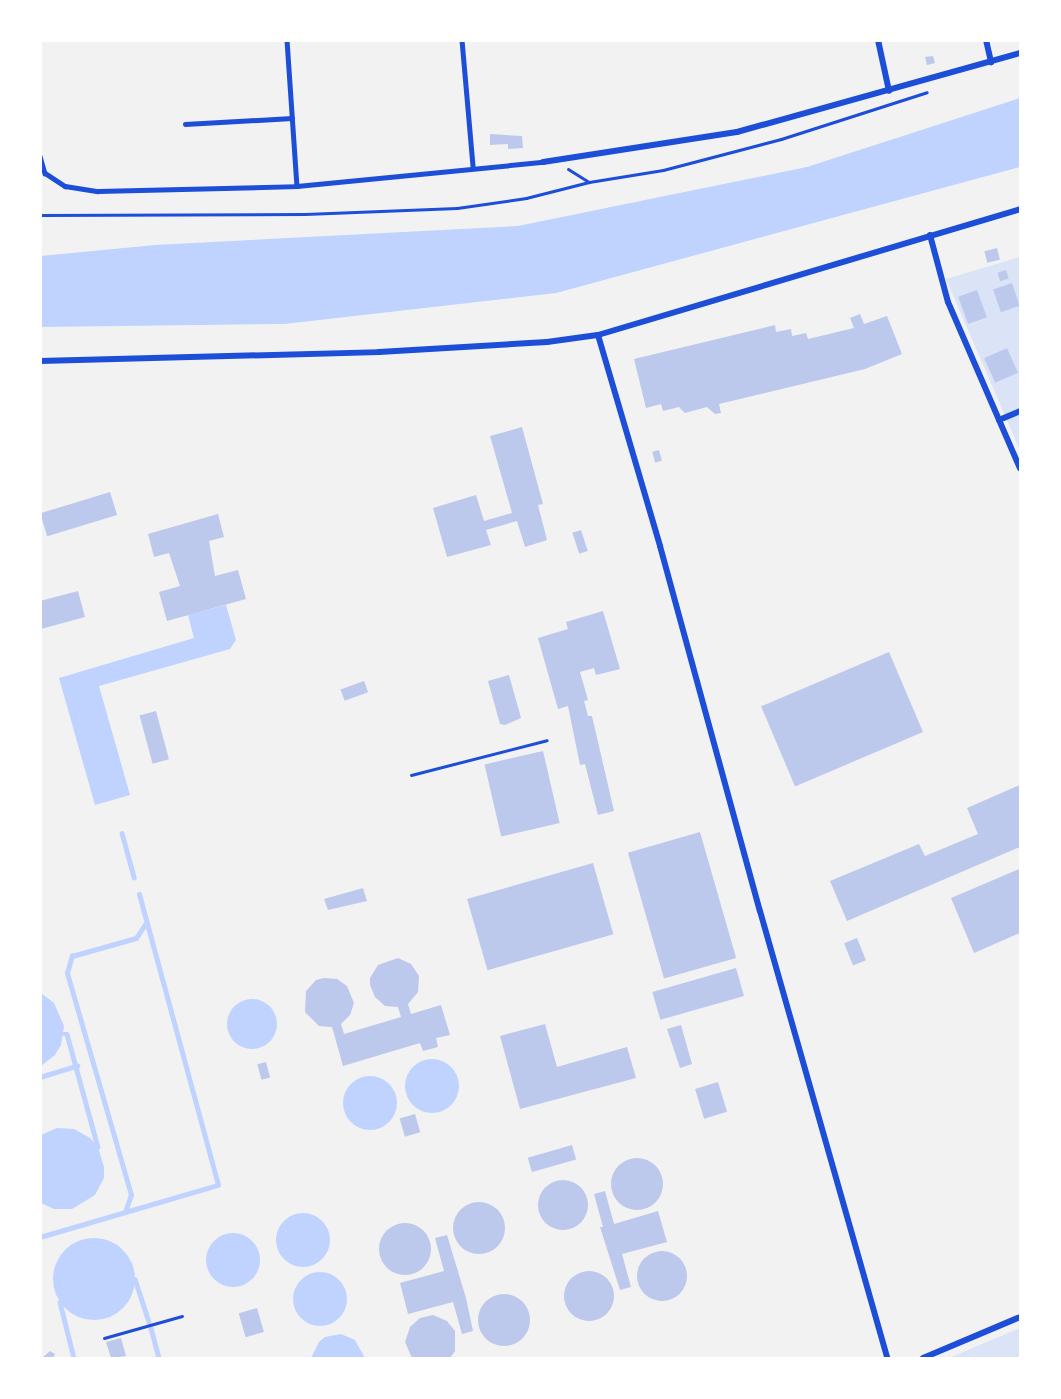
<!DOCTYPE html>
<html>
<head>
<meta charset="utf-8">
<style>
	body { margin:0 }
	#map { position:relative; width:1061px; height:1399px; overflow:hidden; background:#f2f2f2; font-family:"PT Sans Narrow",sans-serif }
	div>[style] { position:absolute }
	.green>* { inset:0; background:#dbe4f7 }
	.water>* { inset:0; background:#bfd3fe }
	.round { border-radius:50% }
	.stream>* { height:4.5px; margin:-2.25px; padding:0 2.25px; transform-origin:2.25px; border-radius:2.25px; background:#bfd3fe }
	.building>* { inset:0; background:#bdc9ec; transform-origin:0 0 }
	.path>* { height:3px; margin:-1.5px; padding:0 1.5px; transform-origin:1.5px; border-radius:1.5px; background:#1d4ed8 }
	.service>* { height:4.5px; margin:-2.25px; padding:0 2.25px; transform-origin:2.25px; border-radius:2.25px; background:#1d4ed8 }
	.minor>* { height:6px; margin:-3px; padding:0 3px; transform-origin:3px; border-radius:3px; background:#1d4ed8 }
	span { translate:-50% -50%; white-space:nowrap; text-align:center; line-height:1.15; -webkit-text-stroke:5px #fff; paint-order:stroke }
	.frame { position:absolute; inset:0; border:42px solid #fff; pointer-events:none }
</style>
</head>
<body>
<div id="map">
	<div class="green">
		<i style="clip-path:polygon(1020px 257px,1020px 450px,946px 279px)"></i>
		<i style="clip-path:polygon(1020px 1328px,1020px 1358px,949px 1358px)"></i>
	</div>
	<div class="water">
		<i style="clip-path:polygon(1020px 98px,1020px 167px,556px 293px,284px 324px,41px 327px,41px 256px,155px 245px,518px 226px,807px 167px)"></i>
		<i style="clip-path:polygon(226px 605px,236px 640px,230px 649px,99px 686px,130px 795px,95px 805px,59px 678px,194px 638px,188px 615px)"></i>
		<i style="clip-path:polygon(41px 993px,54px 1003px,64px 1026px,61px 1045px,55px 1055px,41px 1066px)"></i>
		<i class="round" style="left:227px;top:999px;width:50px;height:50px"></i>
		<i class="round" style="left:405px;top:1059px;width:54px;height:54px"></i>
		<i class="round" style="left:343px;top:1076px;width:54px;height:54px"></i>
		<i style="clip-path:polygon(57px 1128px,74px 1129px,90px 1138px,98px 1147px,104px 1167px,104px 1178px,95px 1195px,72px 1209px,54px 1209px,41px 1203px,41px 1135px)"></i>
		<i class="round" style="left:276px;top:1213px;width:54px;height:54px"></i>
		<i class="round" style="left:206px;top:1233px;width:54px;height:54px"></i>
		<i class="round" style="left:53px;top:1238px;width:82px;height:82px"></i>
		<i class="round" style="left:293px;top:1272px;width:54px;height:54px"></i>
		<i style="clip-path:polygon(341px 1334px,355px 1340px,365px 1358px,311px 1358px,319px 1342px,325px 1337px)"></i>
	</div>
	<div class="stream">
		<i style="left:122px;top:833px;width:46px;rotate:74.7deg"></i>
		<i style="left:64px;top:1034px;width:3px"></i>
		<i style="left:67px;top:1034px;width:117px;rotate:74.7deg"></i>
		<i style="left:40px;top:1077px;width:39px;rotate:-17deg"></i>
		<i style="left:125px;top:1212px;width:18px;rotate:-71deg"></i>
		<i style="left:131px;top:1195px;width:231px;rotate:-106.1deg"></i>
		<i style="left:67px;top:973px;width:18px;rotate:-74deg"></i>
		<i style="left:72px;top:956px;width:66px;rotate:-15.7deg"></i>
		<i style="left:136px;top:938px;width:18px;rotate:-56deg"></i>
		<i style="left:40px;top:1237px;width:185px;rotate:-16.3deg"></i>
		<i style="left:218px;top:1185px;width:301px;rotate:-105.2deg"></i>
		<i style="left:135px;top:1279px;width:45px;rotate:72deg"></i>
		<i style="left:60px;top:1302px;width:58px;rotate:76deg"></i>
		<i style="left:151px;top:1328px;width:31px;rotate:75deg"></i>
	</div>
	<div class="building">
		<i style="clip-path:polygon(933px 56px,935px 63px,927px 65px,925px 57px)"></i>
		<i style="clip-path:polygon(490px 134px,522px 136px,523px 148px,508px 149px,508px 144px,490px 145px)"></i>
		<i style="left:997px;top:248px;width:12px;height:13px;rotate:76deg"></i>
		<i style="left:1006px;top:270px;width:9px;height:9px;rotate:72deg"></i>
		<i style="left:1012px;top:283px;width:24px;height:20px;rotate:71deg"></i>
		<i style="left:977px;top:290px;width:29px;height:20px;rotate:70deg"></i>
		<i style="clip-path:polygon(860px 314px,864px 324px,887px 316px,902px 354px,865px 369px,719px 404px,721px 413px,715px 414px,707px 407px,685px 413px,679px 407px,663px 411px,661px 404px,646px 408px,634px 359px,775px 325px,776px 332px,791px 329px,792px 336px,806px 333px,808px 339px,854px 328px,850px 318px)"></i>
		<i style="left:1007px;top:348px;width:27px;height:25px;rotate:66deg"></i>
		<i style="clip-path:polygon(522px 427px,543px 504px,538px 505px,547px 540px,525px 547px,517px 521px,486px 530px,491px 545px,447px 557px,433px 508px,476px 495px,484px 521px,512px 513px,490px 436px)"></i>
		<i style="left:659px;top:450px;width:11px;height:7px;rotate:75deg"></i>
		<i style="left:110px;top:492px;width:24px;height:73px;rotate:73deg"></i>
		<i style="clip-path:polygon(218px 514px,224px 537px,209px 541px,215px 576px,238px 570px,246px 599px,167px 621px,159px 592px,180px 586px,169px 553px,154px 557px,148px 534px)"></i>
		<i style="left:581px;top:530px;width:22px;height:9px;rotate:72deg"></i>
		<i style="clip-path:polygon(78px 591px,85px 617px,41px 629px,40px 601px)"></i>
		<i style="clip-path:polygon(603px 611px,620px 669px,596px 675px,594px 668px,580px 672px,588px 700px,584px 701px,588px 716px,592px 716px,614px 811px,598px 815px,585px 764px,580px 765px,568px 706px,558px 709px,538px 638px,568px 629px,566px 622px)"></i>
		<i style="left:889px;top:652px;width:87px;height:139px;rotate:67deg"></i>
		<i style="clip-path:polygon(509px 675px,521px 718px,505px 725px,500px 724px,488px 681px)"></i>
		<i style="left:364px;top:681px;width:12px;height:25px;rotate:70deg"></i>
		<i style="left:156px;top:711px;width:50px;height:17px;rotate:75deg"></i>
		<i style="left:543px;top:751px;width:74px;height:60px;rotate:77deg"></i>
		<i style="clip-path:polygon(1020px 785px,1020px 847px,847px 921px,830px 881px,919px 844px,925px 856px,978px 834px,967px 808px)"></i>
		<i style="left:700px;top:832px;width:131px;height:75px;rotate:74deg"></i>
		<i style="left:593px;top:863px;width:74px;height:131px;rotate:74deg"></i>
		<i style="clip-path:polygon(1019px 869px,1020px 933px,974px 953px,951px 898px)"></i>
		<i style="clip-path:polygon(363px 888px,367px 901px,328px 910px,324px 899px)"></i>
		<i style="left:857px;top:938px;width:24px;height:14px;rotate:68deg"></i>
		<i style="clip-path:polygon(398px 958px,411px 964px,419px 976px,418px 992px,408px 1004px,411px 1014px,441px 1005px,450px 1035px,436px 1038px,438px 1047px,423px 1051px,420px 1043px,343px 1066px,332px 1027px,319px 1026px,305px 1012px,306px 991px,316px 980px,324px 978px,337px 979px,347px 986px,354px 1003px,350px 1015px,341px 1024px,344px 1034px,401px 1017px,398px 1007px,385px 1006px,375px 997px,370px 985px,370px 978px,378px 965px)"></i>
		<i style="left:736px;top:968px;width:29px;height:87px;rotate:74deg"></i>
		<i style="clip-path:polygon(545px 1024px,557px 1067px,627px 1047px,636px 1078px,520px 1109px,500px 1036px)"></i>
		<i style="clip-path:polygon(681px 1025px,692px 1064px,680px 1068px,667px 1029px)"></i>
		<i style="left:266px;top:1062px;width:16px;height:9px;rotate:75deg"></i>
		<i style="left:718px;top:1082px;width:31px;height:24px;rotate:73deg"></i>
		<i style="left:415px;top:1114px;width:19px;height:16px;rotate:74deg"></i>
		<i style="left:572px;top:1145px;width:15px;height:46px;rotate:74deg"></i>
		<i class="round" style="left:611px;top:1158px;width:52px;height:52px"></i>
		<i class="round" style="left:538px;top:1180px;width:50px;height:50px"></i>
		<i style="clip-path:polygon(605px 1191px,614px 1224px,658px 1211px,667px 1242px,622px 1254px,631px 1287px,620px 1290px,600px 1227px,603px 1227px,594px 1194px)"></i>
		<i class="round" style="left:453px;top:1202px;width:52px;height:52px"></i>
		<i class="round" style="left:379px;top:1223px;width:52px;height:52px"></i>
		<i style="clip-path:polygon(447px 1235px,466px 1298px,473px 1331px,462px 1334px,453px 1302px,408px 1314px,400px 1283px,444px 1271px,435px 1238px)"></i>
		<i class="round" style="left:637px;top:1251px;width:50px;height:50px"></i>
		<i class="round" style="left:564px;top:1271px;width:50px;height:50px"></i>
		<i class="round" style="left:478px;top:1294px;width:52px;height:52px"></i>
		<i style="left:257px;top:1308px;width:25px;height:19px;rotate:74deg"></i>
		<i style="clip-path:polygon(433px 1315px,447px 1321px,455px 1331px,455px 1351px,450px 1358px,412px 1358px,405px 1342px,410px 1327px,420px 1318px)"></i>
		<i style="clip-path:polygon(121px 1338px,126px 1356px,111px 1358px,106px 1342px)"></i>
		<i style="clip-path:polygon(50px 1351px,55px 1354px,53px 1358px,42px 1358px)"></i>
	</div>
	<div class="path">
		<i style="left:568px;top:169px;width:25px;rotate:32deg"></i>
		<i style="left:589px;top:182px;width:75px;rotate:-9.2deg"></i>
		<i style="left:663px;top:170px;width:122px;rotate:-14.7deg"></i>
		<i style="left:781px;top:139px;width:153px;rotate:-17.8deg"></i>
		<i style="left:40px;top:215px;width:265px;rotate:-0.2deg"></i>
		<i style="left:305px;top:214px;width:152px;rotate:-2.3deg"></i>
		<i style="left:457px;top:208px;width:70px;rotate:-8.2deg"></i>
		<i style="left:526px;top:198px;width:65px;rotate:-14.3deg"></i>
		<i style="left:411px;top:775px;width:140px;rotate:-14.4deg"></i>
		<i style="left:104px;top:1338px;width:81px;rotate:-15.8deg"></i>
	</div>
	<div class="service">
		<i style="left:287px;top:40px;width:146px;rotate:86.1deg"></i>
		<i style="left:297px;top:186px;width:247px;rotate:-5.6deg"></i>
		<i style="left:462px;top:40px;width:127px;rotate:85deg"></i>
		<i style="left:185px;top:124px;width:107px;rotate:-3.2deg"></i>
		<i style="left:40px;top:156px;width:18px;rotate:74deg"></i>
		<i style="left:45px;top:173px;width:24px;rotate:33deg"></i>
		<i style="left:65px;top:186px;width:33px;rotate:9deg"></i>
		<i style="left:98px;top:191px;width:199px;rotate:-1.4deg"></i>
	</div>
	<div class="minor">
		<i style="left:878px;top:40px;width:52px;rotate:77.8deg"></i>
		<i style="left:986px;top:40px;width:23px;rotate:77deg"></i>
		<i style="left:543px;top:162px;width:196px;rotate:-8.8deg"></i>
		<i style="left:737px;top:132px;width:294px;rotate:-15.6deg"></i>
		<i style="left:930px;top:235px;width:69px;rotate:75deg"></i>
		<i style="left:948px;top:302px;width:181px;rotate:66.6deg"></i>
		<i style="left:598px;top:335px;width:220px;rotate:73.6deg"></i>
		<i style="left:660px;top:546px;width:378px;rotate:74.7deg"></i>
		<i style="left:760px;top:911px;width:465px;rotate:74.1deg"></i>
		<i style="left:40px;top:361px;width:339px;rotate:-1.5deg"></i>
		<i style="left:379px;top:352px;width:168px;rotate:-3.4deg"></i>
		<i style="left:547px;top:342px;width:51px;rotate:-7.8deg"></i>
		<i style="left:598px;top:335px;width:440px;rotate:-16.6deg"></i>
		<i style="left:999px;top:420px;width:23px;rotate:-23deg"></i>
		<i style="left:923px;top:1358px;width:105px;rotate:-22.9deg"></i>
	</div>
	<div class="frame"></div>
</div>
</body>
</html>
